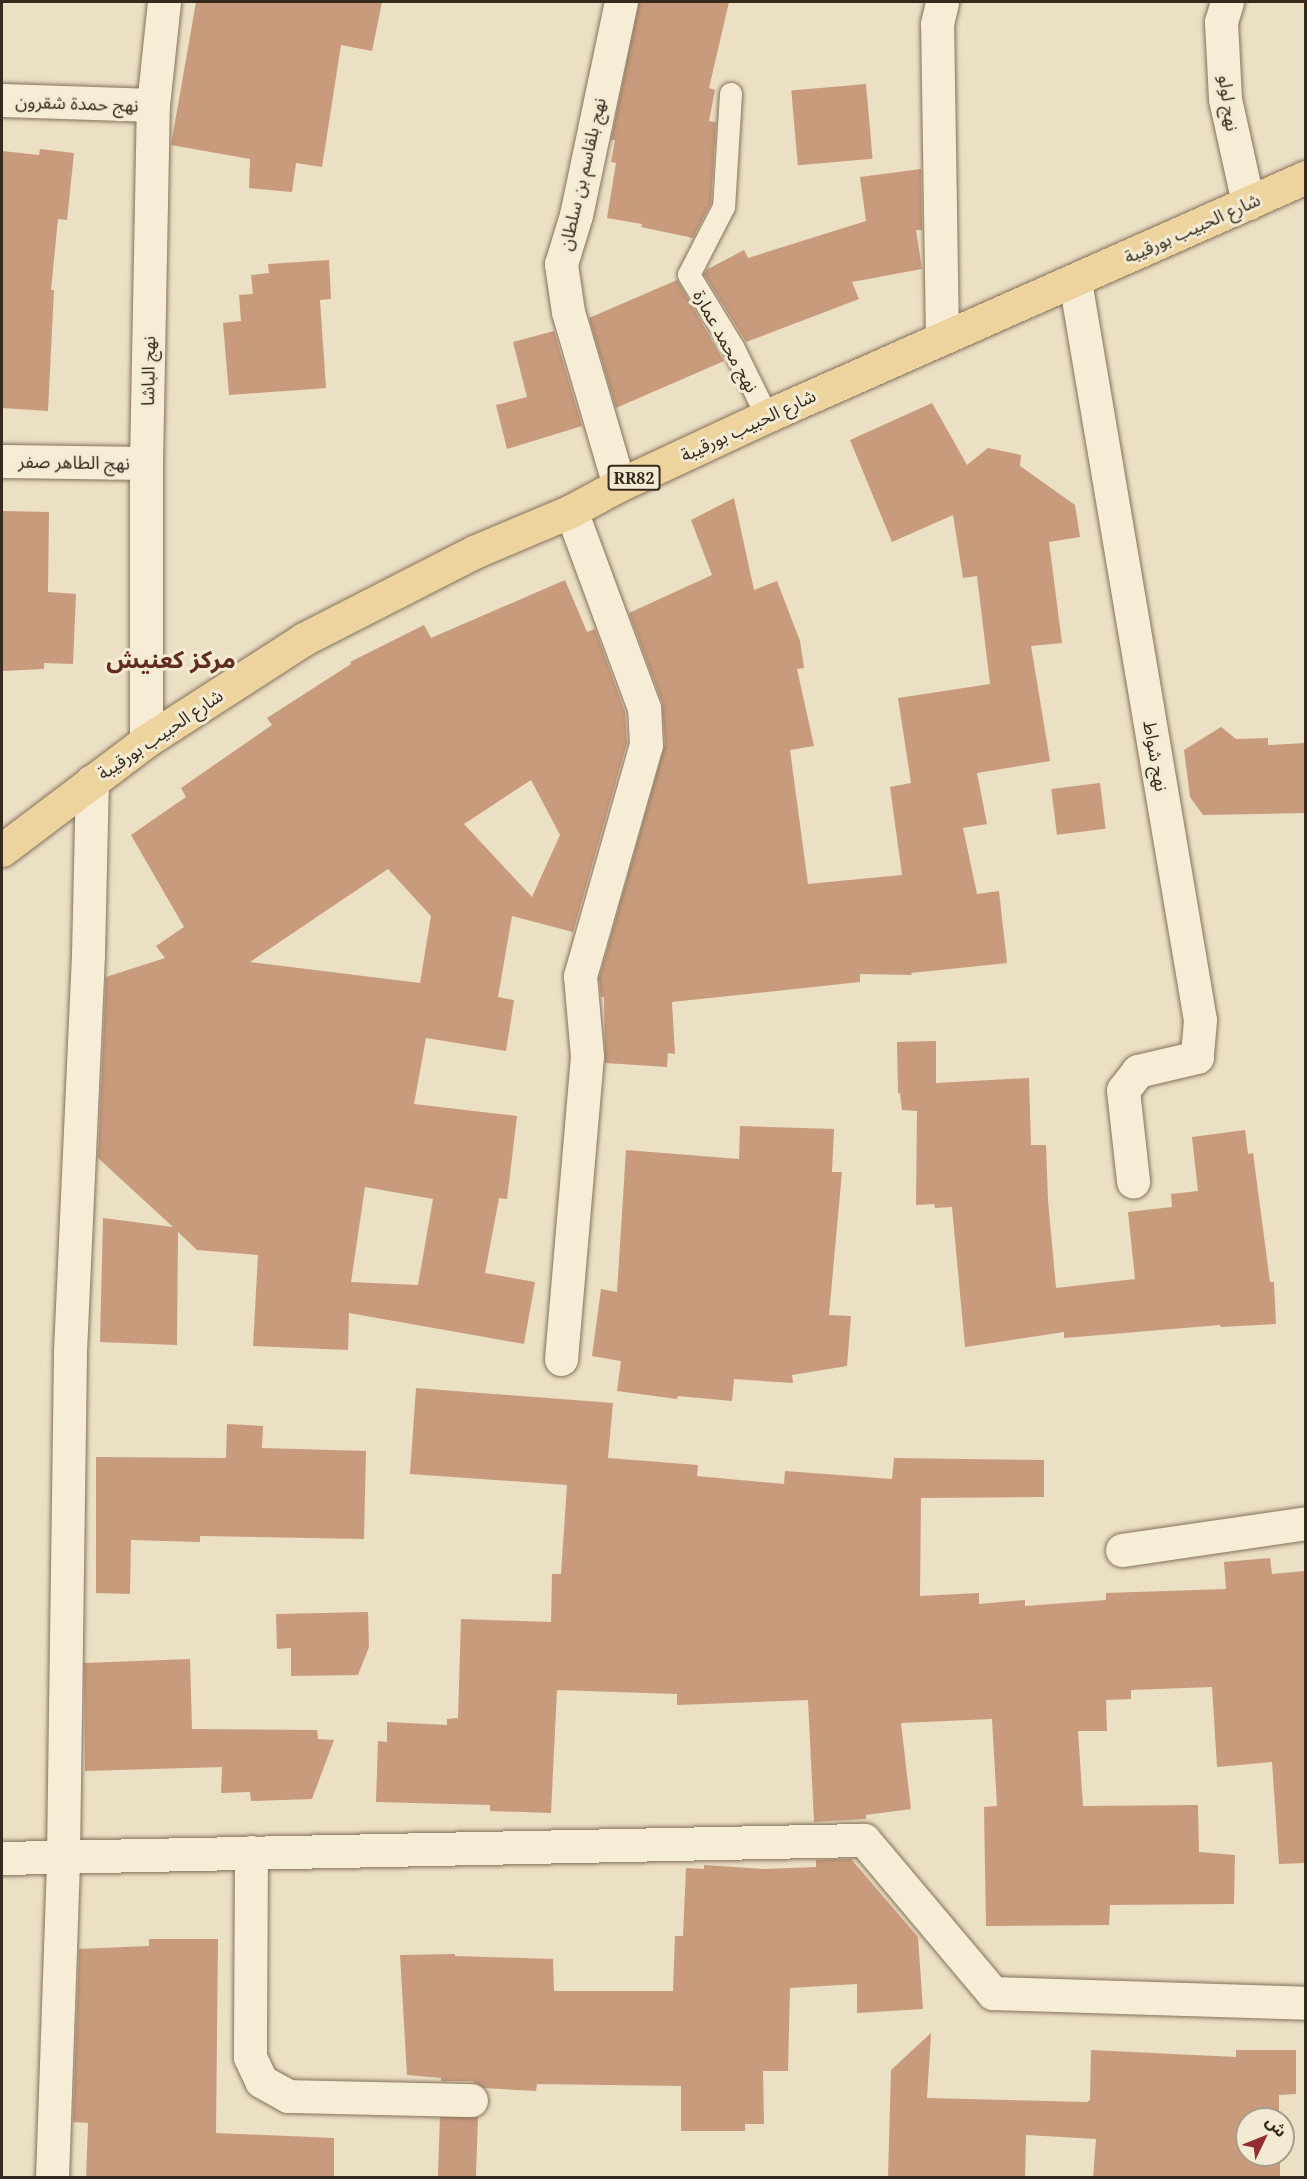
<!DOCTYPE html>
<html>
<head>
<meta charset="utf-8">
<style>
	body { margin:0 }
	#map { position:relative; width:1307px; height:2179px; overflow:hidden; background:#ebdfc4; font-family:"Noto Serif","Noto Sans Arabic",serif }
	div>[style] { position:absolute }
	.building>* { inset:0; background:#c89b7c; transform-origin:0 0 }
	.roads { filter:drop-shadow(0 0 2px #85715b) drop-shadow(0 0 2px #85715b) }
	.service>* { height:22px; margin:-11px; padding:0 11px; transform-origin:11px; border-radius:11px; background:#f7edd6 }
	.minor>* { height:33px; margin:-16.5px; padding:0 16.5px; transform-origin:16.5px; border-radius:16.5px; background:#f7edd6 }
	.primary>* { height:33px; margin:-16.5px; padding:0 16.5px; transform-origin:16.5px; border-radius:16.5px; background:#edd49e }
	span { translate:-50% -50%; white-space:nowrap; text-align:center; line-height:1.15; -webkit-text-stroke:6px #f3ead3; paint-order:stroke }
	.shield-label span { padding:2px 4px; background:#f3ead3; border:2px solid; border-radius:4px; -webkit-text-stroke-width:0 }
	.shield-label { font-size:16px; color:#362a1f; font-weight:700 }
	.street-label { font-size:18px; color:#362a1f }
	.district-label { font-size:24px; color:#602d20; font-weight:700 }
	.frame { position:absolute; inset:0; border:3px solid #362a1f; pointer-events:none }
	.north { position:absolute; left:1235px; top:2107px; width:60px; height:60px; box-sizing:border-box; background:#f3ead3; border:2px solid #a79d8b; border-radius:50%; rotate:47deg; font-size:16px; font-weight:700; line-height:24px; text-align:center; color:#362a1f }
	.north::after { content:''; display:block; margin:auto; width:21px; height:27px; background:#912f30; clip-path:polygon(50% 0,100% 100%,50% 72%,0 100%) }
</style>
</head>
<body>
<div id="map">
	<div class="building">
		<i style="clip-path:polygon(196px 2px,382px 2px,372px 51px,341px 45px,322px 167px,296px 163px,292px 192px,249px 188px,250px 159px,171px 145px)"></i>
		<i style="clip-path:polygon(639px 2px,729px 2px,709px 88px,715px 90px,709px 121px,716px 122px,711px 203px,693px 238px,641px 227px,642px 224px,607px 218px,616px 163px,611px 162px,615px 140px,611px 140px)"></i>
		<i style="left:866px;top:84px;width:75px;height:75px;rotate:85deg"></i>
		<i style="clip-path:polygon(40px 149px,74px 153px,67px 220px,58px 219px,51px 290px,54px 290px,48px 411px,2px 408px,2px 151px,39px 155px)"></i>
		<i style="clip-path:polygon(921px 169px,922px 230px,916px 230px,922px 269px,852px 282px,859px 299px,746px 342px,704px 274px,709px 266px,708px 269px,744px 250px,748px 258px,866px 221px,860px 177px)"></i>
		<i style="clip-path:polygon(329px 260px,331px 299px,320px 300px,326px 388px,229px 395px,223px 323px,241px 321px,239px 295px,253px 294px,251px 275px,269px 273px,268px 264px)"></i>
		<i style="clip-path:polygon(677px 280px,724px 361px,616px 408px,589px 318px)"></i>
		<i style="clip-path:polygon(554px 331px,582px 426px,507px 449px,496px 405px,527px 397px,513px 342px)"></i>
		<i style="clip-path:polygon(932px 403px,967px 465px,988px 448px,1021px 455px,1020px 466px,1075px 505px,1080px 537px,1049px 542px,1062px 643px,1031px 646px,1050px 761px,977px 773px,987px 824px,963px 828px,977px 894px,999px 891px,1007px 963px,911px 973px,912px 975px,860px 974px,860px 982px,672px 1002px,675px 1054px,668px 1053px,667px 1067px,605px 1063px,604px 997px,601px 997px,599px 978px,665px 744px,662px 702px,629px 613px,712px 575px,691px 520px,734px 498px,754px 590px,777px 581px,800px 641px,804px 668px,797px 669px,814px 746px,790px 750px,808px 884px,902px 875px,890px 787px,911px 783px,898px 698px,990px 684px,977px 576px,963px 578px,953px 515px,892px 542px,850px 440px)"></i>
		<i style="clip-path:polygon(2px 511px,49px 512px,48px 592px,76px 594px,73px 664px,44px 663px,44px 669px,2px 671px)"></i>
		<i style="clip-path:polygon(evenodd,565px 580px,587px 632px,595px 629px,625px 712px,627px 743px,573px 932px,512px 916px,498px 997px,514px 1000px,506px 1051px,426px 1038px,414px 1104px,517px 1116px,507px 1199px,499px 1198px,485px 1273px,535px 1282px,524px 1344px,349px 1313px,348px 1350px,253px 1346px,258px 1255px,197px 1250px,178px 1232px,177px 1345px,100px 1342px,103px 1218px,173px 1227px,98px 1158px,106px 977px,165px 958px,156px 946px,184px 927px,131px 835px,186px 797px,181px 788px,272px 725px,267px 718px,351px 664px,350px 662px,424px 625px,431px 638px,565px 580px,531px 780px,560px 835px,532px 897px,464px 824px,531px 780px,565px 580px,388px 869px,431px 916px,420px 983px,250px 962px,388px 869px,565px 580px,365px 1187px,433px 1199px,418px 1285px,351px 1282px,365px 1187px)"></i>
		<i style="clip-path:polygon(1221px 727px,1236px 739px,1268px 738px,1268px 745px,1305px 743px,1305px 813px,1203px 815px,1190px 797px,1184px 750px)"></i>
		<i style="left:1100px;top:783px;width:46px;height:49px;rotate:83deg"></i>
		<i style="clip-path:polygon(936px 1041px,936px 1083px,1029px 1078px,1031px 1145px,1046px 1145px,1048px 1200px,1056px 1288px,1135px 1279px,1128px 1212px,1172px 1207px,1171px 1194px,1198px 1191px,1192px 1137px,1245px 1130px,1248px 1154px,1253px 1153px,1270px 1282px,1274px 1282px,1276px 1324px,1221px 1327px,1220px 1325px,1064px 1338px,1064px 1332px,965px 1347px,952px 1207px,935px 1208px,934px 1204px,916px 1205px,917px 1111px,902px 1110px,900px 1093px,898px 1093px,897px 1042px)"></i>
		<i style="clip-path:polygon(740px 1126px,834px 1129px,832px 1172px,842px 1172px,829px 1315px,851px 1316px,847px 1366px,792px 1375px,793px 1383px,734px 1379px,732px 1401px,678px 1396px,677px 1399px,617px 1391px,621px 1361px,592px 1356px,601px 1289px,617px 1292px,626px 1150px,739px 1159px)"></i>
		<i style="clip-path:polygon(416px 1388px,613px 1403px,608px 1458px,698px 1465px,697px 1476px,784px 1484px,785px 1471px,892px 1479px,894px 1458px,1044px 1460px,1044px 1497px,921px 1498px,920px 1596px,979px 1593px,979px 1604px,1025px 1600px,1025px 1606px,1106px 1600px,1106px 1593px,1226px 1589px,1224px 1562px,1270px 1558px,1272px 1574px,1305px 1571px,1305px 1863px,1279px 1864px,1272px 1762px,1217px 1767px,1212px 1687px,1131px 1690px,1131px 1699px,1106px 1700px,1107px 1731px,1078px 1731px,1083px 1806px,1198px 1805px,1199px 1852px,1235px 1855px,1234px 1904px,1110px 1905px,1109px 1925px,986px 1926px,984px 1807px,997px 1806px,992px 1719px,901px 1723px,911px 1809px,866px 1815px,866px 1819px,814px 1822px,808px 1700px,677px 1705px,677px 1694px,557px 1690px,551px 1813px,490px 1811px,490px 1805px,376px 1802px,378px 1741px,387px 1742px,387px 1722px,447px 1725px,447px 1719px,458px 1718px,461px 1619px,551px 1622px,552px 1574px,561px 1574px,567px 1485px,410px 1474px)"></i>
		<i style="clip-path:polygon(227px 1424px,263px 1426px,262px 1448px,366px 1451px,364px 1539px,200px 1536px,200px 1542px,131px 1540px,130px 1594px,96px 1593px,96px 1457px,226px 1458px)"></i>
		<i style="clip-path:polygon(368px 1612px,369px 1647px,358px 1675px,291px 1676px,291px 1648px,277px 1649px,276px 1614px)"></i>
		<i style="clip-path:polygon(190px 1659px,192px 1729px,317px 1730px,318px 1739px,334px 1740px,312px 1799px,251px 1801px,250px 1792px,221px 1793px,222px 1767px,85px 1771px,84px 1663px)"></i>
		<i style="clip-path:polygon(851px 1859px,918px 1937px,923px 2009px,857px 2013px,857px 1984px,790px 1988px,788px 2071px,763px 2071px,764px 2124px,745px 2124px,745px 2131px,681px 2131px,681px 2086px,537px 2084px,536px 2091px,484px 2088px,472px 2081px,441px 2081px,441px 2078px,407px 2075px,400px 1955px,455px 1954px,455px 1956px,553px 1959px,554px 1991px,673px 1991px,675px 1936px,683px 1936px,686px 1868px,704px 1869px,704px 1865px,765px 1869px,816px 1867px,816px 1860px)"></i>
		<i style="clip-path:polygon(149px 1939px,218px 1939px,216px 2133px,334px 2138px,334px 2178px,86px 2178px,88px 2123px,73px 2122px,79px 1949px,149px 1946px)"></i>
		<i style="clip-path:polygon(931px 2033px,927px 2098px,1087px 2102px,1090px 2100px,1091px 2050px,1236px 2057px,1236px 2050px,1296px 2050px,1296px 2094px,1279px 2095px,1279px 2119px,1247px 2119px,1247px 2155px,1280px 2155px,1280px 2178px,1093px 2178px,1096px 2139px,1026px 2135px,1025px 2178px,888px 2178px,891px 2070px)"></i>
		<i style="left:478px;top:2117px;width:61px;height:38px;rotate:92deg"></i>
	</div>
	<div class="roads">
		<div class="service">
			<i style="left:731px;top:94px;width:113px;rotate:93.5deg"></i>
			<i style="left:724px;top:207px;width:76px;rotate:117.2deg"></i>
			<i style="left:689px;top:275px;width:87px;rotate:58.7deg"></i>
			<i style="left:734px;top:349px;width:75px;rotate:63.8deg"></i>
		</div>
		<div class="minor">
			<i style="left:1227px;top:2px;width:21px;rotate:107deg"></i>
			<i style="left:1221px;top:22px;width:77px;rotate:87deg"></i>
			<i style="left:1225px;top:99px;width:107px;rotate:77.5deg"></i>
			<i style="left:2px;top:100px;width:151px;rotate:1.9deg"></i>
			<i style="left:1075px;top:281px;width:749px;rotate:80.4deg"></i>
			<i style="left:1200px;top:1020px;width:37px;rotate:95deg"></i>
			<i style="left:1197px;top:1057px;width:61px;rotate:166.7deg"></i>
			<i style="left:1138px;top:1071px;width:24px;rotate:128deg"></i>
			<i style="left:1123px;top:1090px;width:92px;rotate:83.7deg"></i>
			<i style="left:942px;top:337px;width:313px;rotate:-90.9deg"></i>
			<i style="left:937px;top:24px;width:23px;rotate:-77deg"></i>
			<i style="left:2px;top:461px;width:144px;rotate:0.8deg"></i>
			<i style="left:619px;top:485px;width:180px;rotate:-106.4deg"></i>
			<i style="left:568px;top:312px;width:49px;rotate:-98.3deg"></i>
			<i style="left:561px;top:264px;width:51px;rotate:-73deg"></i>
			<i style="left:576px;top:215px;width:218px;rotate:-78.1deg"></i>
			<i style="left:146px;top:741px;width:278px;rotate:-90deg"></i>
			<i style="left:146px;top:463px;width:358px;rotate:-88.9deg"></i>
			<i style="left:153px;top:105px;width:104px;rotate:-83.9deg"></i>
			<i style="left:561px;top:1359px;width:304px;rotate:-85.1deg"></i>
			<i style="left:587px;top:1056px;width:80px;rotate:-95deg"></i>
			<i style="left:580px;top:976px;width:240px;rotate:-74.1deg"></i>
			<i style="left:646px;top:745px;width:37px;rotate:-93deg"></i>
			<i style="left:644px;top:708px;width:210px;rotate:-110.3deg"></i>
			<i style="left:1122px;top:1550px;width:186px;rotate:-8.3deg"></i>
			<i style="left:251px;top:1852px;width:205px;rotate:90.3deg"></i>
			<i style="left:250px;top:2057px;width:26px;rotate:65deg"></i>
			<i style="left:261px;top:2081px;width:31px;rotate:29deg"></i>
			<i style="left:288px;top:2096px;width:183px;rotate:1.3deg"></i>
			<i style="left:2px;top:1858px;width:862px;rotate:-1.2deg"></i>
			<i style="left:864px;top:1840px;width:200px;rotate:49.9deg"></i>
			<i style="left:993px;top:1993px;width:313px;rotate:1.8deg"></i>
			<i style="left:52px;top:2178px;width:323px;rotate:-88deg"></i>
			<i style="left:63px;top:1855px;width:504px;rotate:-89.2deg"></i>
			<i style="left:70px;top:1351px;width:397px;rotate:-87.4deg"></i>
			<i style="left:88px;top:954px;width:173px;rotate:-88.7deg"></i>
		</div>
		<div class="primary">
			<i style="left:2px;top:850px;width:181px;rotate:-37.1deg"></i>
			<i style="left:146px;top:741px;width:188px;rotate:-32.8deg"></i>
			<i style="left:304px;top:639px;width:191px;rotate:-27.1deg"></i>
			<i style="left:474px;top:552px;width:105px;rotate:-22.9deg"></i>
			<i style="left:571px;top:511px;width:55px;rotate:-28.4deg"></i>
			<i style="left:619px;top:485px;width:163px;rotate:-25deg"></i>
			<i style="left:767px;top:416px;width:590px;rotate:-23.91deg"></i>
		</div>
	</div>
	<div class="shield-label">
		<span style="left:634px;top:478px">RR82</span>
	</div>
	<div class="street-label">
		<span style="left:77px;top:103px;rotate:2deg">نهج حمدة شقرون</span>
		<span style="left:1229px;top:103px;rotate:82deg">نهج لولو</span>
		<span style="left:582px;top:174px;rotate:-77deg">نهج بلقاسم بن سلطان</span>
		<span style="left:1192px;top:228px;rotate:-24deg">شارع الحبيب بورقيبة</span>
		<span style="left:726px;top:341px;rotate:61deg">نهج محمد عمارة</span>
		<span style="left:148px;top:371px;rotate:-89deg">نهج الباشا</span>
		<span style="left:748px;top:425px;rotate:-25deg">شارع الحبيب بورقيبة</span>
		<span style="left:74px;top:462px;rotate:1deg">نهج الطاهر صفر</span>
		<span style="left:160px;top:734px;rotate:-34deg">شارع الحبيب بورقيبة</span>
		<span style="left:1156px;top:756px;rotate:80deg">نهج شواط</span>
	</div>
	<div class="district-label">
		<span style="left:171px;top:659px">مركز كعنيش</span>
	</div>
	<div class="frame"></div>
	<div class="north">ش</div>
</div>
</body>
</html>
